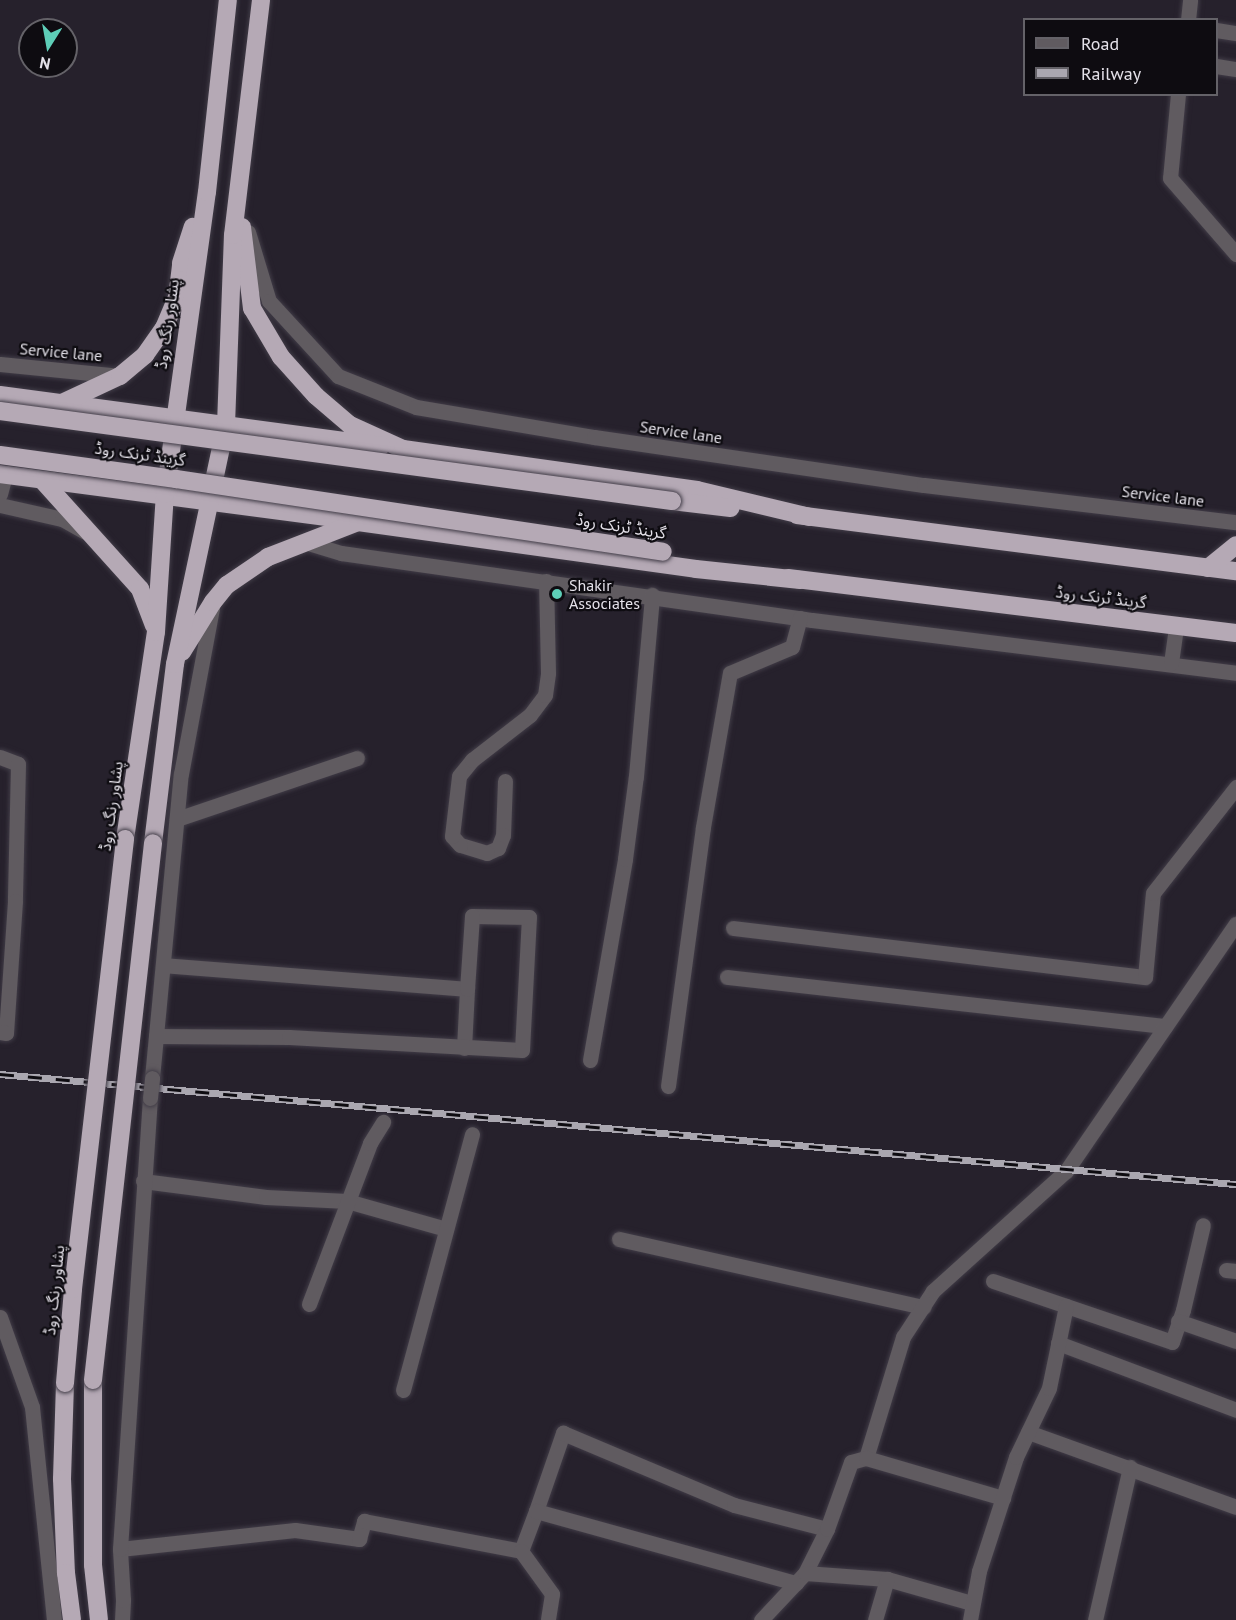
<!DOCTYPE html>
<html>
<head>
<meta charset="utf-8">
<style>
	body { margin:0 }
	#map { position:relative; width:1236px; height:1620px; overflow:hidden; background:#26212c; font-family:"PT Sans","Noto Sans Arabic",sans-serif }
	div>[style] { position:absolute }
	.roads { filter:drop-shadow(0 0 2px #413c47) drop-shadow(0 0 2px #413c47) }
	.minor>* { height:15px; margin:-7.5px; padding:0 7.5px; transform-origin:7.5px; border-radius:7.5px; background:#605b60 }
	.highway>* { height:18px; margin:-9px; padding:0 9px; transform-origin:9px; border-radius:9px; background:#b5a9b5 }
	.rail>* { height:7px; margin-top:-3.5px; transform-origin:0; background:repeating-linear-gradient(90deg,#0e0c11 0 14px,#aaa7b0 0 28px); box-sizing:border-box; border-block:2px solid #aaa7b0 }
	.bridges { filter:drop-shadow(0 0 2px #413c47) drop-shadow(0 0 2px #413c47) }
	.minor-bridge>* { height:15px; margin:-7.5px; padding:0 7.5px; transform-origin:7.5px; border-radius:7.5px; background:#605b60 }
	.highway-bridge>* { height:18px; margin:-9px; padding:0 9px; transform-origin:9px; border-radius:9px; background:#b5a9b5 }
	.dots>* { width:16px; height:16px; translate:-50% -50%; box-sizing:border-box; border:3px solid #0e0c11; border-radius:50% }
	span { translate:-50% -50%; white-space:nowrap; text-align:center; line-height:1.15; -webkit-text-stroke:4.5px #0e0c11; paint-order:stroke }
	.street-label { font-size:16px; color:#e5e2ea }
	.poi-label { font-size:16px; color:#e5e2ea }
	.left { translate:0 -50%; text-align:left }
	.legend { position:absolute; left:1023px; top:18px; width:195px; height:78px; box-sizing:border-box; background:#0e0c11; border:2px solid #646268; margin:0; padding:8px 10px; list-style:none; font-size:18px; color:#e5e2ea }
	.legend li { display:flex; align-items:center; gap:12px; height:30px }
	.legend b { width:30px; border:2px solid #646268 }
	.north { position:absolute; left:18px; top:18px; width:60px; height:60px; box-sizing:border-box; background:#0e0c11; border:2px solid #646268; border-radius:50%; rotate:191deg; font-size:16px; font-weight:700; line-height:24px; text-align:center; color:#e5e2ea }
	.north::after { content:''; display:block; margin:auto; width:21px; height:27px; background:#5eceb8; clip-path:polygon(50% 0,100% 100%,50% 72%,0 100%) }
</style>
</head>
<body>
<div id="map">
	<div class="roads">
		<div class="minor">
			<i style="left:1188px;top:20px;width:20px;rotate:-84deg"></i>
			<i style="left:1216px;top:30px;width:20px;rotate:9deg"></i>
			<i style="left:1216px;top:66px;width:20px;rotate:9deg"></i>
			<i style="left:1178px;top:94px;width:84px;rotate:95.4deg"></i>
			<i style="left:1170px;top:178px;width:101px;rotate:49deg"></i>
			<i style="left:248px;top:232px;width:72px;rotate:73.1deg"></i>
			<i style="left:269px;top:301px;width:102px;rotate:47.4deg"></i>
			<i style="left:338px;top:376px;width:84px;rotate:21.7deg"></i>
			<i style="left:416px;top:407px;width:181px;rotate:9.6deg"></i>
			<i style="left:594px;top:437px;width:333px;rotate:8.3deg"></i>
			<i style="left:924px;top:485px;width:314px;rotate:6.8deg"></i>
			<i style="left:0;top:364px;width:121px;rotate:5.7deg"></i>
			<i style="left:0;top:494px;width:20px;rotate:-75deg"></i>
			<i style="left:0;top:505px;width:64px;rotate:12.7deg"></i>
			<i style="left:62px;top:519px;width:26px;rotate:29deg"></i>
			<i style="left:305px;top:542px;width:38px;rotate:17deg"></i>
			<i style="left:341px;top:553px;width:476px;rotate:8.1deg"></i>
			<i style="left:812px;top:620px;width:427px;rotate:7.1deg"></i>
			<i style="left:1171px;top:663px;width:37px;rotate:-82deg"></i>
			<i style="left:0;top:757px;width:19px;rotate:21deg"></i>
			<i style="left:18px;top:764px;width:137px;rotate:91.3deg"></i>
			<i style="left:15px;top:901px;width:132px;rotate:93.9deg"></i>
			<i style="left:6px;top:1033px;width:6px;rotate:-171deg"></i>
			<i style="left:505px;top:781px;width:54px;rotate:92.1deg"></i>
			<i style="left:503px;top:835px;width:14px;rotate:111deg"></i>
			<i style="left:498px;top:848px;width:12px;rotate:156deg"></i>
			<i style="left:487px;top:853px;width:28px;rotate:-163deg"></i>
			<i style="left:460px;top:845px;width:12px;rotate:-132deg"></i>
			<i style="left:452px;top:836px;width:60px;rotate:-83.3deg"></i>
			<i style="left:459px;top:776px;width:21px;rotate:-51deg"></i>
			<i style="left:472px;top:760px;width:73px;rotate:-37.8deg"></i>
			<i style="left:530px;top:715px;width:25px;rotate:-53deg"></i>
			<i style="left:545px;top:695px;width:22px;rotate:-82deg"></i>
			<i style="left:548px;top:673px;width:92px;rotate:-91.2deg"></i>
			<i style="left:177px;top:819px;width:190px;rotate:-18.7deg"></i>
			<i style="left:733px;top:928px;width:415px;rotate:6.8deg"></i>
			<i style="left:1145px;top:977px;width:84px;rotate:-84.6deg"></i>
			<i style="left:1153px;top:893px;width:135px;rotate:-51.9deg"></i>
			<i style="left:163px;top:965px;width:305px;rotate:4.5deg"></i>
			<i style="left:467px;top:989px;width:59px;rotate:92.9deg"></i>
			<i style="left:727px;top:977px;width:441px;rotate:6.4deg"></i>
			<i style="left:156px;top:1036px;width:133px;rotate:0.4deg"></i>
			<i style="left:289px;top:1037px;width:233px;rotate:3.2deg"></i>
			<i style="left:522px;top:1050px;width:133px;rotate:-87deg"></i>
			<i style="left:529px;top:917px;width:57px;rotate:-179deg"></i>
			<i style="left:472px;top:916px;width:73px;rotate:93.9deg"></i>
			<i style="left:590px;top:1060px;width:204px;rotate:-80.1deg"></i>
			<i style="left:625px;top:859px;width:84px;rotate:-82.5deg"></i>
			<i style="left:636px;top:776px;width:182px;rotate:-84.9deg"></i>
			<i style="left:152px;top:1078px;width:305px;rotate:-84.6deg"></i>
			<i style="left:181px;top:774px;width:169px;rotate:-79.4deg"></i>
			<i style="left:668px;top:1086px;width:261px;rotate:-82.3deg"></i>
			<i style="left:703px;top:827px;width:156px;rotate:-80.1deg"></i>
			<i style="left:730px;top:673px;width:67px;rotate:-22.8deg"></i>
			<i style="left:792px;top:647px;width:30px;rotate:-75deg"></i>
			<i style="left:143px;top:1181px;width:124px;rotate:7.4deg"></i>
			<i style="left:266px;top:1197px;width:81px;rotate:2.8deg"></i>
			<i style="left:347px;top:1201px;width:103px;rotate:15.8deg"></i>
			<i style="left:619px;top:1239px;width:312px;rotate:12.6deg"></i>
			<i style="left:1226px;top:1270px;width:10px;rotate:6deg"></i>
			<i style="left:993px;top:1281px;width:189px;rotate:18.8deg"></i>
			<i style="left:1172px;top:1342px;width:34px;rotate:-71deg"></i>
			<i style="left:1183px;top:1310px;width:87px;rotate:-76.8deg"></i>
			<i style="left:309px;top:1304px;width:172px;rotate:-69.2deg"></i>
			<i style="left:370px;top:1143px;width:25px;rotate:-58deg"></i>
			<i style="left:0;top:1317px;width:96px;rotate:70.4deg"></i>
			<i style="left:32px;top:1407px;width:214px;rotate:84.1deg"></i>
			<i style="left:1178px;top:1321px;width:61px;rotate:19deg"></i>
			<i style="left:1058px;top:1343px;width:190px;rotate:20.6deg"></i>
			<i style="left:403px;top:1390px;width:265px;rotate:-74.9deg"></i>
			<i style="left:1028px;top:1432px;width:221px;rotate:19.8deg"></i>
			<i style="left:866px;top:1458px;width:127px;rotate:-73deg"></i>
			<i style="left:903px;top:1337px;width:55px;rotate:-56.9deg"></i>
			<i style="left:933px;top:1291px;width:179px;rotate:-42.1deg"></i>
			<i style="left:1066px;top:1171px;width:300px;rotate:-55.5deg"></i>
			<i style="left:536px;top:1511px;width:83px;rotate:-70.9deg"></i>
			<i style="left:563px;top:1433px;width:186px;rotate:22.8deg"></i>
			<i style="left:734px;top:1505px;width:96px;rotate:14.5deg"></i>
			<i style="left:120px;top:1549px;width:176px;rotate:-6.2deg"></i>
			<i style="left:295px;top:1530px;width:65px;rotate:8deg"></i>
			<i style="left:359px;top:1539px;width:19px;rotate:-74deg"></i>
			<i style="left:364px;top:1521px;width:160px;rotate:10.8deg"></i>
			<i style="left:521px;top:1551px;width:43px;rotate:-69.4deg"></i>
			<i style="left:536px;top:1511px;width:270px;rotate:15.5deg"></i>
			<i style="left:521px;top:1551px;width:53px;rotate:54.2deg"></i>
			<i style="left:552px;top:1594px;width:26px;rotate:99deg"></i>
			<i style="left:805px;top:1573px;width:49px;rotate:-63.4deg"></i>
			<i style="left:827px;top:1529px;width:71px;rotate:-70.3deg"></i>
			<i style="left:851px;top:1462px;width:16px;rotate:-15deg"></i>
			<i style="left:866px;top:1458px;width:143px;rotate:16.3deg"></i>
			<i style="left:122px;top:1620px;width:20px;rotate:-87deg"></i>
			<i style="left:123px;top:1600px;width:51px;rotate:-93.4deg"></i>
			<i style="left:120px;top:1549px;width:452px;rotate:-86.2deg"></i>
			<i style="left:761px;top:1620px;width:64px;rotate:-46.9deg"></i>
			<i style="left:805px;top:1573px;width:82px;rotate:4.2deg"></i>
			<i style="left:887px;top:1579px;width:87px;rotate:15.9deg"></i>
			<i style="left:875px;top:1620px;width:43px;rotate:-73.7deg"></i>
			<i style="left:970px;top:1620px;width:50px;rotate:-79.6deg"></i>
			<i style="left:979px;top:1571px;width:120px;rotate:-72deg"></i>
			<i style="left:1016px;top:1457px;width:76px;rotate:-64.4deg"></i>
			<i style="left:1049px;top:1388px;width:84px;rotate:-78.3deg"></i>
			<i style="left:1095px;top:1620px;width:157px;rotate:-77.1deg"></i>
		</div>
		<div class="highway">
			<i style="left:242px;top:227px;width:82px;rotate:83deg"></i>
			<i style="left:252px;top:308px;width:57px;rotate:59.4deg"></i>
			<i style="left:281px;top:357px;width:52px;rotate:48.1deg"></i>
			<i style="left:316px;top:396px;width:45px;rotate:40.5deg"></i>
			<i style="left:350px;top:425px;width:58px;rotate:24.4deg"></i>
			<i style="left:403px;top:449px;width:297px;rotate:7.9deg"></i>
			<i style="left:697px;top:490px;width:116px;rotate:13.4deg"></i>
			<i style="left:0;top:395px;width:385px;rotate:7.6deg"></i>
			<i style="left:62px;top:403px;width:64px;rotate:-25deg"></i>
			<i style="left:120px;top:376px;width:33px;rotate:-40deg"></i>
			<i style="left:145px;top:355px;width:33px;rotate:-55deg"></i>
			<i style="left:164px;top:328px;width:33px;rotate:-67deg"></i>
			<i style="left:177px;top:298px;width:35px;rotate:-83deg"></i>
			<i style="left:181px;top:263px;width:38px;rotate:-72deg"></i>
			<i style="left:0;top:474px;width:358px;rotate:7.5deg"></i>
			<i style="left:42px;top:480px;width:147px;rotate:48deg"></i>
			<i style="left:140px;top:589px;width:39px;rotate:69deg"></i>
			<i style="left:672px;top:501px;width:59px;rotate:6.8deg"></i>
			<i style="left:797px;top:515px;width:443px;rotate:7.3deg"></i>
			<i style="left:1208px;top:568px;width:36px;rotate:-39deg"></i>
			<i style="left:788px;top:578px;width:451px;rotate:7deg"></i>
			<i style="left:182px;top:652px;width:59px;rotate:-58.2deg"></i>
			<i style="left:213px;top:602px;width:22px;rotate:-51deg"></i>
			<i style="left:227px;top:585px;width:50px;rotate:-34.3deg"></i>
			<i style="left:268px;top:557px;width:97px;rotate:-21.3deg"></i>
			<i style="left:358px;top:522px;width:341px;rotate:7.9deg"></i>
			<i style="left:696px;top:569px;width:105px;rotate:6deg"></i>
			<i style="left:125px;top:839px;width:209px;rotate:-81.5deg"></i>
			<i style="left:156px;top:632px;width:138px;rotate:-86.3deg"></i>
			<i style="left:165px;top:494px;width:305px;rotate:-82.1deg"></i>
			<i style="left:207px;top:192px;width:193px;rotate:-83.8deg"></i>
			<i style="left:153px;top:843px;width:180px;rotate:-83deg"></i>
			<i style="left:175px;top:664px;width:244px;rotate:-78deg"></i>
			<i style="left:226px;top:425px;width:190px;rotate:-87.9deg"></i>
			<i style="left:233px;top:235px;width:237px;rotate:-83.2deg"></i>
			<i style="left:93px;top:1380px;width:185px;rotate:90deg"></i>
			<i style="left:93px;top:1565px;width:55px;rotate:83.8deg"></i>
			<i style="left:65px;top:1383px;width:96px;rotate:91.8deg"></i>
			<i style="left:62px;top:1479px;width:94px;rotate:87.6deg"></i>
			<i style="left:66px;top:1573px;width:47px;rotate:82.7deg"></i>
		</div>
	</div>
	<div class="rail">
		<i style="left:0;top:1074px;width:1241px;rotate:5.09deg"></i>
	</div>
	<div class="bridges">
		<div class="minor-bridge">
			<i style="left:150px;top:1098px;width:20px;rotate:-84deg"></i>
		</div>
		<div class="highway-bridge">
			<i style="left:0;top:411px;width:678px;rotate:7.63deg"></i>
			<i style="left:0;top:455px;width:178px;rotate:7.8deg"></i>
			<i style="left:176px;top:479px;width:492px;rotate:8.5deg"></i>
			<i style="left:93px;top:1380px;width:540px;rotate:-83.62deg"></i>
			<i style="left:65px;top:1383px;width:94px;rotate:-85.1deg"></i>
			<i style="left:73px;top:1289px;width:453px;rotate:-83.4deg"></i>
		</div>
	</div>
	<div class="dots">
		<i style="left:557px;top:594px;background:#5eceb8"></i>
	</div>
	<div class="street-label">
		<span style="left:167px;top:324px;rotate:-82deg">پشاور رنگ روڈ</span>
		<span style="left:61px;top:352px;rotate:5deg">Service lane</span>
		<span style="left:681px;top:432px;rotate:8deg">Service lane</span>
		<span style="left:140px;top:454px;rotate:8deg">گرینڈ ٹرنک روڈ</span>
		<span style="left:1163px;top:496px;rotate:7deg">Service lane</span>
		<span style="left:621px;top:526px;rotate:9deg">گرینڈ ٹرنک روڈ</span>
		<span style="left:1101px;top:597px;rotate:7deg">گرینڈ ٹرنک روڈ</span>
		<span style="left:111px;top:806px;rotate:-82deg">پشاور رنگ روڈ</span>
		<span style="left:54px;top:1290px;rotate:-84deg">پشاور رنگ روڈ</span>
	</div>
	<div class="poi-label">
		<span class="left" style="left:569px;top:594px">Shakir<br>Associates</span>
	</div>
	<ul class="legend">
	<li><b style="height:8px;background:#605b60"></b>Road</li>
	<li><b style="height:8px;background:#aaa7b0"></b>Railway</li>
	</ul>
	<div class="north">N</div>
</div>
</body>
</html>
